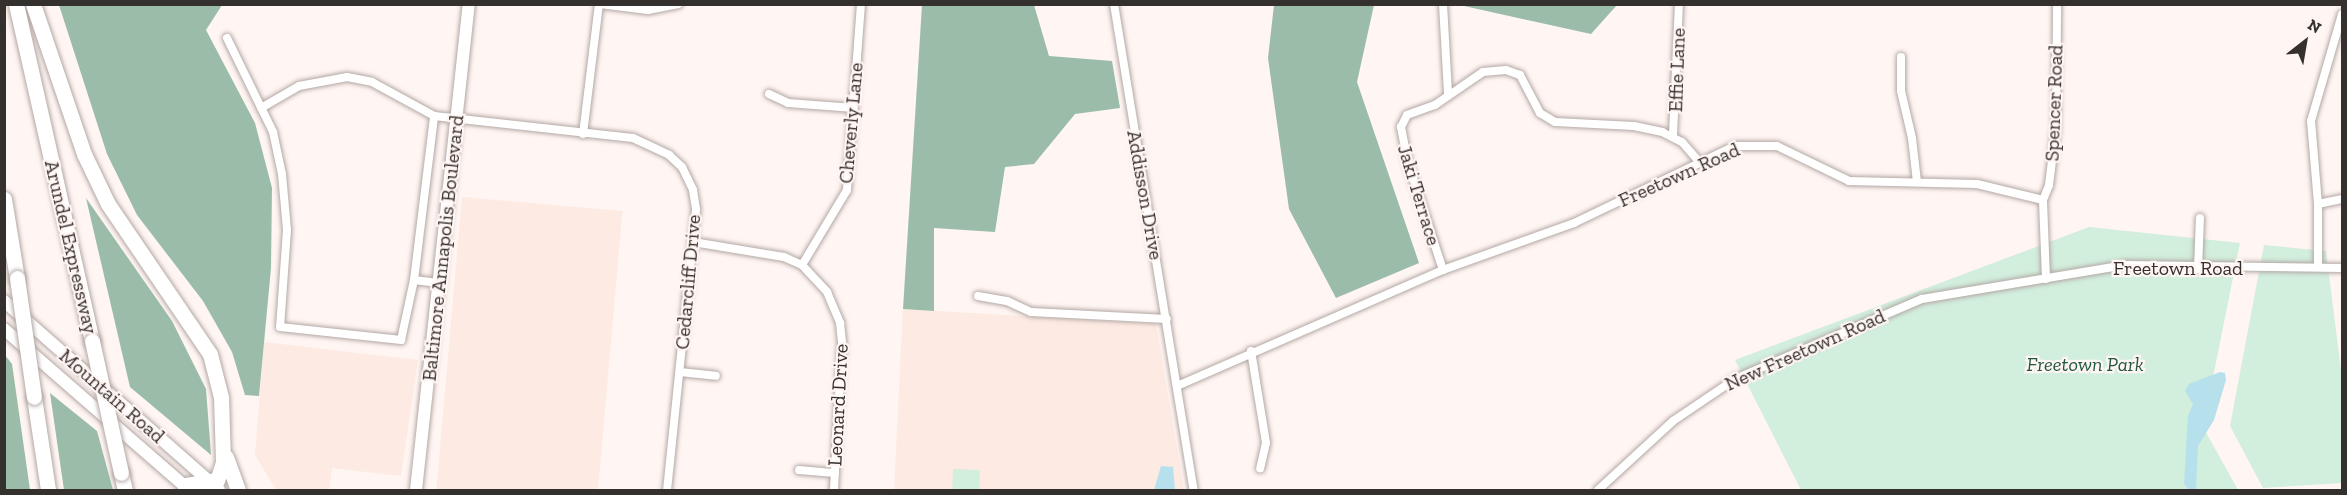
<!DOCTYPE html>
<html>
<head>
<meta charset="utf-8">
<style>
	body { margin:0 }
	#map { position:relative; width:2347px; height:495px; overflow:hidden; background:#fff5f2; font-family:"Zilla Slab",serif }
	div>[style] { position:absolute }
	.built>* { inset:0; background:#fdeae2; transform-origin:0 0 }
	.green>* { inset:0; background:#d2eedd; transform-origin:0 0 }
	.forest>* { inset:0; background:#9abca8 }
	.water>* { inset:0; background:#b6e0ec }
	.roads { filter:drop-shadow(0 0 2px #b3a8a4) drop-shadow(0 0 2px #b3a8a4) }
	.minor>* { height:8px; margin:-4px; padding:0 4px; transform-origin:4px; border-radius:4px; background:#fff }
	.secondary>* { height:12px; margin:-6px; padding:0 6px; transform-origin:6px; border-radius:6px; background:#fff }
	.motorway>* { height:15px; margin:-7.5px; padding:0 7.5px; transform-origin:7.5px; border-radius:7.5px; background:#fff }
	.bridges { filter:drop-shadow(0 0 2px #b3a8a4) drop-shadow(0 0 2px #b3a8a4) }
	.motorway-bridge>* { height:15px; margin:-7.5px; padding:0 7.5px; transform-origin:7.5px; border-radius:7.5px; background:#fff }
	span { translate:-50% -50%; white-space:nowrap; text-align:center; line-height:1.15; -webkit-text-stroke:4.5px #fff5f2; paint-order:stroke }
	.street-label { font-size:20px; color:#34302e }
	.park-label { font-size:20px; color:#1f583b; font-style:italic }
	.frame { position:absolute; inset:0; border:6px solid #34302e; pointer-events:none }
	.north { position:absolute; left:2275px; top:12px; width:60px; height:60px; -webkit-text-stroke:4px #fff5f2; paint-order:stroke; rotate:31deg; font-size:16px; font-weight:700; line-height:24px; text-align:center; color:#34302e }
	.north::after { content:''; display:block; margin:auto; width:21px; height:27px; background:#34302e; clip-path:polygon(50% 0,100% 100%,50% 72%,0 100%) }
</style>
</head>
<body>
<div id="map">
	<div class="built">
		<i style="left:462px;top:197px;width:161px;height:294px;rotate:5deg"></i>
		<i style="clip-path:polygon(903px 309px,1156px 324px,1184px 490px,894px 490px)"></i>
		<i style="clip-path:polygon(264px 342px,418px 360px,401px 476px,332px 468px,329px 490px,276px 490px,255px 455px)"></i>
	</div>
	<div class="green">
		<i style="clip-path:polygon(2089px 227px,2240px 243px,2203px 427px,2238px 490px,1801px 490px,1735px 360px)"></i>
		<i style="clip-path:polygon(2264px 245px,2326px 251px,2342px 378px,2342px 483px,2263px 488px,2230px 426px)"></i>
		<i style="left:953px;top:469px;width:27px;height:21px;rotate:2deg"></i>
	</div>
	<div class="forest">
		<i style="clip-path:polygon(1455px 4px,1617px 4px,1617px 5px,1591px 34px)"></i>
		<i style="clip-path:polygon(59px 5px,222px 5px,206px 30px,255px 123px,272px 188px,271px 268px,259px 396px,245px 395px,232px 352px,203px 301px,137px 215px,107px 154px)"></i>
		<i style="clip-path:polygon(922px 5px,1034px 5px,1049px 56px,1112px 61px,1120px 108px,1075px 114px,1034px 164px,1005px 167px,995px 232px,934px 228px,934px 311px,903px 309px)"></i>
		<i style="clip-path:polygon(1274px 5px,1374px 5px,1357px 82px,1419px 263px,1336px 298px,1289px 209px,1268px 58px)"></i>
		<i style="clip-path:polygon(86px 198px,172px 321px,206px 389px,211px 455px,130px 387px)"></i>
		<i style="clip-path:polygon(5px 355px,12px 364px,30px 490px,5px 490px)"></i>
		<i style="clip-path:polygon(50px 393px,97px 431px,113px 490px,64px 490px)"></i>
	</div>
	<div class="water">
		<i style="clip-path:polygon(2220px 372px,2225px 373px,2226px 380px,2214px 420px,2198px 446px,2196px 489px,2189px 490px,2184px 484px,2188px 416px,2193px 404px,2185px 391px,2189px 384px)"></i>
		<i style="clip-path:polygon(1161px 466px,1173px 467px,1175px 490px,1154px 490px)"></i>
	</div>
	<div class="roads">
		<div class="minor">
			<i style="left:600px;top:4px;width:48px;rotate:7.1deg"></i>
			<i style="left:648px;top:10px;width:31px;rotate:-11deg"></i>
			<i style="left:1114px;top:4px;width:493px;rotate:80.7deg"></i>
			<i style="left:1443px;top:4px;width:89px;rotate:86.8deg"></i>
			<i style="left:227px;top:38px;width:105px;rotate:63.9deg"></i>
			<i style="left:273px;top:132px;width:43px;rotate:77.9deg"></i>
			<i style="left:282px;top:174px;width:56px;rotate:84.9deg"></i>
			<i style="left:287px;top:230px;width:97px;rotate:94.1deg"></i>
			<i style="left:280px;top:327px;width:122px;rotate:6.1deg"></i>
			<i style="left:401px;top:340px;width:61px;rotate:-77.8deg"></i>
			<i style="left:414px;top:280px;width:165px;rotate:-83deg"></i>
			<i style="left:1901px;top:57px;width:34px;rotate:90deg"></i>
			<i style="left:1901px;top:91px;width:48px;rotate:76.8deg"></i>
			<i style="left:1912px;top:138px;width:44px;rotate:83.5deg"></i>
			<i style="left:769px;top:94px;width:21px;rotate:25deg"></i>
			<i style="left:788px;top:103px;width:66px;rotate:4.3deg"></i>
			<i style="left:261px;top:108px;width:44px;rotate:-30.1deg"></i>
			<i style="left:299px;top:86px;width:49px;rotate:-10.6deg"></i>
			<i style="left:347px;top:77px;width:25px;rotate:11deg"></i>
			<i style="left:372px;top:82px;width:71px;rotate:28.7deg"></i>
			<i style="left:434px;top:116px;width:200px;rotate:6.3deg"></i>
			<i style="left:633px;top:138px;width:40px;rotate:25deg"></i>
			<i style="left:669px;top:155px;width:18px;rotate:43deg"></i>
			<i style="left:682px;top:167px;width:25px;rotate:64deg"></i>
			<i style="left:693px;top:190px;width:20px;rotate:81deg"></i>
			<i style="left:696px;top:210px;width:281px;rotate:95.9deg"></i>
			<i style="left:583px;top:134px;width:131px;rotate:-83deg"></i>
			<i style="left:1673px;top:135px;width:131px;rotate:-87.4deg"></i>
			<i style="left:2318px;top:204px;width:25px;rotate:-12deg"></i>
			<i style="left:693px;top:242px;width:92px;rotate:9.4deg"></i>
			<i style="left:784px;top:257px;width:20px;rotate:24deg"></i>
			<i style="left:802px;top:265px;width:37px;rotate:47deg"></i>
			<i style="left:827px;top:292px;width:34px;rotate:67deg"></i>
			<i style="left:840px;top:323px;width:19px;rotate:84deg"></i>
			<i style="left:842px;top:342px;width:148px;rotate:93.1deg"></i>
			<i style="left:802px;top:265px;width:87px;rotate:-59deg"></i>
			<i style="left:847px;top:190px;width:187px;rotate:-85.7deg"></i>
			<i style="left:2318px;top:267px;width:63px;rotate:-90deg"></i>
			<i style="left:2318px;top:204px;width:83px;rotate:-94.8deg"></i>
			<i style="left:2311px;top:121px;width:111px;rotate:-73.8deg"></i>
			<i style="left:2198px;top:269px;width:51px;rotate:-87.8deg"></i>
			<i style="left:1443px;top:270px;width:113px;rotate:-108.1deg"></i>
			<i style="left:1408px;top:163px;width:37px;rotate:-101deg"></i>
			<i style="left:1401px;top:127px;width:13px;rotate:-63deg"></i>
			<i style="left:1407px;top:115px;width:30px;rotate:-20deg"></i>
			<i style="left:1435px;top:105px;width:58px;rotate:-34.5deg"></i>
			<i style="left:1483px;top:72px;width:23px;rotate:-5deg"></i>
			<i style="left:1506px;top:70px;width:15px;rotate:20deg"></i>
			<i style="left:1520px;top:75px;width:43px;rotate:62.2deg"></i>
			<i style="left:1540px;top:113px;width:17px;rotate:31deg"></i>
			<i style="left:1555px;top:122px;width:79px;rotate:2.9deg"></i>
			<i style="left:1634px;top:126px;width:29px;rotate:12deg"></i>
			<i style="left:1662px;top:132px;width:22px;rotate:27deg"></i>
			<i style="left:1682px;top:142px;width:28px;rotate:49deg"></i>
			<i style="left:2046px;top:279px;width:79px;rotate:-92.2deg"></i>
			<i style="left:2043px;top:200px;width:16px;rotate:-68deg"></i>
			<i style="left:2049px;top:185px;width:56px;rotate:-82.9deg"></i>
			<i style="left:2056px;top:129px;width:125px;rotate:-89.5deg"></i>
			<i style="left:414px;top:280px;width:25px;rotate:7deg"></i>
			<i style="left:978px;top:296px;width:29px;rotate:10deg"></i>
			<i style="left:1007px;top:301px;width:26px;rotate:25deg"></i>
			<i style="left:1031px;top:312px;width:136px;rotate:2.9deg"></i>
			<i style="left:1251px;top:351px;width:93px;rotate:80.7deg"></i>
			<i style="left:1266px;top:443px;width:26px;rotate:103deg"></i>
			<i style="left:680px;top:372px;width:36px;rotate:6deg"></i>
			<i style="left:1177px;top:386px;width:290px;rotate:-23.6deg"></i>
			<i style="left:1443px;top:270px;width:139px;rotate:-19.7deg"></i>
			<i style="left:1574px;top:223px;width:178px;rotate:-25.6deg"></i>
			<i style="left:1735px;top:146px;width:42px"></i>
			<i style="left:1777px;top:146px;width:80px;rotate:25.9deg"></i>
			<i style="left:1849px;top:181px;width:128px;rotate:1.3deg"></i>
			<i style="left:1977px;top:184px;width:68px;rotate:13.6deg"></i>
			<i style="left:799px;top:470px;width:36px;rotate:5deg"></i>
			<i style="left:1598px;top:490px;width:102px;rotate:-42.6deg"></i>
			<i style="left:1673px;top:421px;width:75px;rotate:-34.1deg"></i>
			<i style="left:1735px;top:379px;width:203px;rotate:-23.2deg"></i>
			<i style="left:1922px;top:299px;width:206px;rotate:-9.5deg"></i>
			<i style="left:2125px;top:265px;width:217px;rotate:0.8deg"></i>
		</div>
		<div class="secondary">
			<i style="left:4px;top:301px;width:286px;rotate:41.3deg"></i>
			<i style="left:4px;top:329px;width:245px;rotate:41deg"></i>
			<i style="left:416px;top:490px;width:489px;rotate:-83.8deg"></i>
		</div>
		<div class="motorway">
			<i style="left:16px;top:4px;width:345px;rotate:77.3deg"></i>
			<i style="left:33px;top:4px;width:158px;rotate:71.2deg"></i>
			<i style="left:84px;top:154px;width:55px;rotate:64.4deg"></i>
			<i style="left:108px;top:204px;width:181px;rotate:55.8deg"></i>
			<i style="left:210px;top:354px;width:44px;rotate:75.7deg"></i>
			<i style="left:221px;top:397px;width:65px;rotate:88.2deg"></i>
			<i style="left:223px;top:462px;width:19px;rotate:108deg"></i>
			<i style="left:217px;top:480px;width:33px;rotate:171deg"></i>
			<i style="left:4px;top:199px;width:80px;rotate:80.7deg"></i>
			<i style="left:34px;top:397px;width:94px;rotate:81.4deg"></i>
			<i style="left:226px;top:457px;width:35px;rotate:70deg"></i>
			<i style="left:121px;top:473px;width:17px;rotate:77deg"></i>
		</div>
	</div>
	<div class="bridges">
		<div class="motorway-bridge">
			<i style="left:17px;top:278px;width:120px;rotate:81.9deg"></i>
			<i style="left:92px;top:341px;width:135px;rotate:77.6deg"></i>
		</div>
	</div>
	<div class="street-label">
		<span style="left:1677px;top:70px;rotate:-88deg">Effie Lane</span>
		<span style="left:2054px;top:103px;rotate:-88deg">Spencer Road</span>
		<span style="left:851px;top:123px;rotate:-85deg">Cheverly Lane</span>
		<span style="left:1679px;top:175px;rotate:-24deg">Freetown Road</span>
		<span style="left:1145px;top:195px;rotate:80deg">Addisson Drive</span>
		<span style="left:1419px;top:195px;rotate:73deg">Jaki Terrace</span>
		<span style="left:71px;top:247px;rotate:77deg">Arundel Expressway</span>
		<span style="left:443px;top:248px;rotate:-84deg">Baltimore Annapolis Boulevard</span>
		<span style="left:2178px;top:268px">Freetown Road</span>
		<span style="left:688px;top:282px;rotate:-85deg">Cedarcliff Drive</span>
		<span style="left:1805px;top:350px;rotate:-24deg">New Freetown Road</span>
		<span style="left:112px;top:396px;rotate:41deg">Mountain Road</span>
		<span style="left:838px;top:405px;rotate:-87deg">Leonard Drive</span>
	</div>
	<div class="park-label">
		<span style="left:2085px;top:364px">Freetown Park</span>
	</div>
	<div class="frame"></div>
	<div class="north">N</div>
</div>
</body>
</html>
